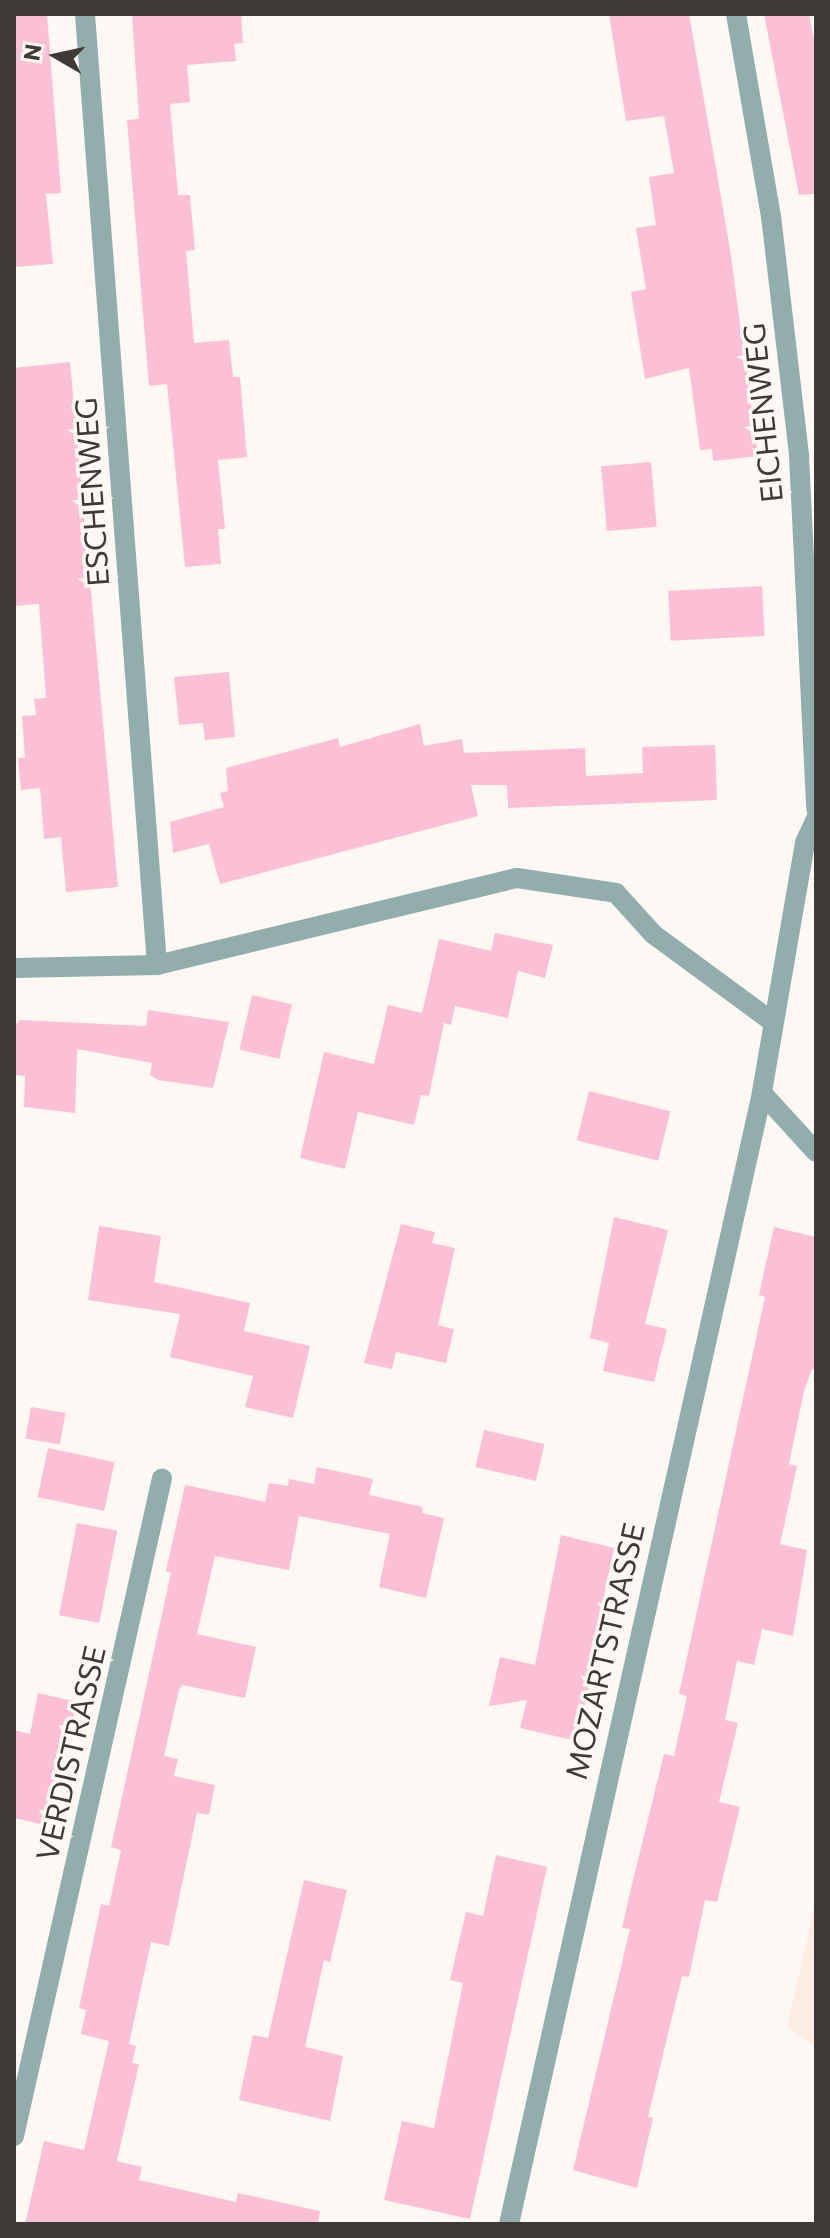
<!DOCTYPE html>
<html>
<head>
<meta charset="utf-8">
<style>
	body { margin:0 }
	#map { position:relative; width:830px; height:2238px; overflow:hidden; background:#fef8f5; font-family:Commissioner,sans-serif }
	div>[style] { position:absolute }
	.built>* { inset:0; background:#fcece1 }
	.building>* { inset:0; background:#fbc0d6; transform-origin:0 0 }
	.street>* { height:20px; margin:-10px; padding:0 10px; transform-origin:10px; border-radius:10px; background:#91aead }
	span { translate:-50% -50%; white-space:nowrap; text-align:center; line-height:1.15; -webkit-text-stroke:7px #fef8f5; paint-order:stroke }
	.street-label { font-size:30px; color:#3d3a37 }
	.frame { position:absolute; inset:0; border:16px solid #3d3a37; pointer-events:none }
	.north { position:absolute; left:16px; top:16px; width:80px; height:80px; -webkit-text-stroke:6px #fef8f5; paint-order:stroke; rotate:279deg; font-size:22px; font-weight:700; line-height:32px; text-align:center; color:#3d3a37 }
	.north::after { content:''; display:block; margin:auto; width:28px; height:36px; background:#3d3a37; clip-path:polygon(50% 0,100% 100%,50% 72%,0 100%) }
</style>
</head>
<body>
<div id="map">
	<div class="built">
		<i style="clip-path:polygon(816px 1900px,816px 2047px,787px 2027px)"></i>
	</div>
	<div class="building">
		<i style="clip-path:polygon(14px 14px,47px 14px,61px 193px,46px 194px,53px 264px,14px 267px)"></i>
		<i style="clip-path:polygon(132px 14px,241px 14px,243px 43px,234px 44px,236px 61px,187px 65px,190px 102px,170px 104px,178px 195px,190px 195px,195px 250px,186px 251px,194px 343px,229px 340px,233px 377px,240px 377px,247px 457px,218px 460px,225px 529px,218px 529px,221px 564px,185px 567px,167px 384px,149px 386px,127px 120px,139px 119px)"></i>
		<i style="clip-path:polygon(609px 14px,689px 14px,730px 249px,758px 456px,713px 461px,712px 449px,700px 450px,689px 368px,645px 379px,631px 292px,646px 289px,636px 228px,656px 225px,649px 177px,674px 173px,664px 116px,626px 121px)"></i>
		<i style="clip-path:polygon(764px 14px,809px 14px,816px 51px,816px 194px,799px 195px)"></i>
		<i style="clip-path:polygon(70px 362px,118px 887px,66px 892px,61px 837px,44px 839px,40px 788px,21px 790px,18px 758px,25px 758px,22px 716px,36px 715px,34px 699px,46px 698px,39px 604px,14px 606px,14px 368px)"></i>
		<i style="left:651px;top:462px;width:65px;height:50px;rotate:85deg"></i>
		<i style="left:762px;top:586px;width:50px;height:94px;rotate:87deg"></i>
		<i style="clip-path:polygon(229px 672px,235px 737px,205px 740px,203px 723px,179px 725px,174px 677px)"></i>
		<i style="clip-path:polygon(420px 724px,424px 746px,462px 739px,464px 753px,585px 748px,586px 776px,643px 773px,642px 747px,715px 745px,717px 800px,508px 808px,507px 785px,471px 785px,478px 816px,220px 884px,209px 844px,173px 853px,170px 822px,224px 807px,220px 793px,228px 791px,226px 768px,338px 738px,340px 747px)"></i>
		<i style="clip-path:polygon(495px 933px,553px 945px,545px 978px,518px 971px,508px 1018px,455px 1006px,451px 1025px,444px 1023px,429px 1096px,421px 1095px,414px 1125px,358px 1112px,345px 1169px,300px 1158px,324px 1052px,374px 1064px,388px 1005px,422px 1013px,439px 939px,491px 951px)"></i>
		<i style="left:252px;top:995px;width:41px;height:56px;rotate:13deg"></i>
		<i style="clip-path:polygon(148px 1010px,229px 1022px,213px 1088px,158px 1080px,150px 1075px,152px 1063px,77px 1049px,75px 1113px,24px 1107px,25px 1076px,14px 1075px,14px 1026px,20px 1020px,146px 1026px)"></i>
		<i style="left:589px;top:1091px;width:84px;height:51px;rotate:14deg"></i>
		<i style="clip-path:polygon(614px 1217px,668px 1230px,645px 1324px,667px 1329px,654px 1382px,603px 1371px,609px 1343px,590px 1338px)"></i>
		<i style="clip-path:polygon(401px 1224px,435px 1232px,432px 1243px,455px 1248px,438px 1325px,454px 1329px,446px 1363px,396px 1352px,392px 1369px,364px 1363px)"></i>
		<i style="clip-path:polygon(99px 1226px,161px 1236px,154px 1282px,250px 1303px,244px 1331px,310px 1346px,293px 1418px,245px 1407px,253px 1376px,170px 1357px,180px 1314px,88px 1300px)"></i>
		<i style="clip-path:polygon(774px 1227px,816px 1237px,816px 1370px,812px 1369px,804px 1391px,789px 1464px,797px 1466px,780px 1544px,807px 1550px,793px 1636px,762px 1629px,754px 1665px,737px 1661px,725px 1720px,738px 1723px,719px 1802px,740px 1807px,717px 1902px,705px 1900px,689px 1977px,682px 1976px,648px 2117px,653px 2118px,637px 2188px,573px 2170px,630px 1929px,622px 1928px,632px 1884px,664px 1754px,674px 1756px,687px 1696px,679px 1694px,765px 1297px,759px 1295px)"></i>
		<i style="left:31px;top:1407px;width:35px;height:32px;rotate:10deg"></i>
		<i style="left:484px;top:1430px;width:62px;height:38px;rotate:13deg"></i>
		<i style="left:48px;top:1448px;width:68px;height:50px;rotate:12deg"></i>
		<i style="clip-path:polygon(317px 1467px,373px 1479px,369px 1495px,423px 1507px,422px 1513px,444px 1518px,426px 1598px,379px 1587px,390px 1534px,299px 1516px,289px 1570px,215px 1556px,197px 1634px,256px 1647px,245px 1698px,182px 1685px,179px 1690px,164px 1756px,178px 1759px,174px 1776px,215px 1785px,209px 1815px,197px 1813px,169px 1946px,151px 1942px,129px 2044px,136px 2046px,132px 2063px,139px 2064px,117px 2161px,142px 2167px,139px 2180px,236px 2202px,238px 2193px,320px 2211px,318px 2224px,25px 2224px,44px 2141px,84px 2150px,109px 2041px,81px 2034px,86px 2010px,79px 2008px,101px 1904px,109px 1906px,121px 1850px,111px 1847px,171px 1573px,166px 1571px,185px 1485px,265px 1502px,269px 1483px,288px 1486px,289px 1479px,314px 1484px)"></i>
		<i style="left:77px;top:1523px;width:41px;height:94px;rotate:11deg"></i>
		<i style="clip-path:polygon(561px 1535px,614px 1548px,598px 1624px,603px 1626px,577px 1741px,520px 1728px,527px 1700px,489px 1706px,500px 1657px,535px 1665px)"></i>
		<i style="clip-path:polygon(38px 1693px,77px 1702px,49px 1826px,14px 1818px,14px 1730px,30px 1734px)"></i>
		<i style="clip-path:polygon(496px 1855px,547px 1867px,470px 2219px,384px 2200px,402px 2121px,434px 2128px,463px 1983px,450px 1980px,466px 1912px,483px 1916px)"></i>
		<i style="clip-path:polygon(304px 1880px,347px 1890px,330px 1962px,324px 1960px,305px 2047px,343px 2056px,330px 2121px,239px 2100px,253px 2035px,268px 2038px)"></i>
	</div>
	<div class="street">
		<i style="left:85px;top:14px;width:954px;rotate:85.67deg"></i>
		<i style="left:736px;top:14px;width:205px;rotate:80.2deg"></i>
		<i style="left:771px;top:216px;width:242px;rotate:83.3deg"></i>
		<i style="left:799px;top:456px;width:353px;rotate:87.2deg"></i>
		<i style="left:816px;top:819px;width:26px;rotate:115deg"></i>
		<i style="left:805px;top:843px;width:254px;rotate:99.8deg"></i>
		<i style="left:762px;top:1093px;width:80px;rotate:47.5deg"></i>
		<i style="left:14px;top:968px;width:143px;rotate:-1.2deg"></i>
		<i style="left:157px;top:965px;width:370px;rotate:-13.6deg"></i>
		<i style="left:517px;top:878px;width:100px;rotate:8.6deg"></i>
		<i style="left:616px;top:893px;width:55px;rotate:47.9deg"></i>
		<i style="left:653px;top:934px;width:149px;rotate:36.3deg"></i>
		<i style="left:14px;top:2136px;width:674px;rotate:-77.32deg"></i>
		<i style="left:509px;top:2224px;width:1159px;rotate:-77.39deg"></i>
	</div>
	<div class="street-label">
		<span style="left:762px;top:413px;rotate:-96deg">EICHENWEG</span>
		<span style="left:91px;top:492px;rotate:-94deg">ESCHENWEG</span>
		<span style="left:604px;top:1651px;rotate:-77deg">MOZARTSTRASSE</span>
		<span style="left:70px;top:1753px;rotate:-77deg">VERDISTRASSE</span>
	</div>
	<div class="frame"></div>
	<div class="north">N</div>
</div>
</body>
</html>
